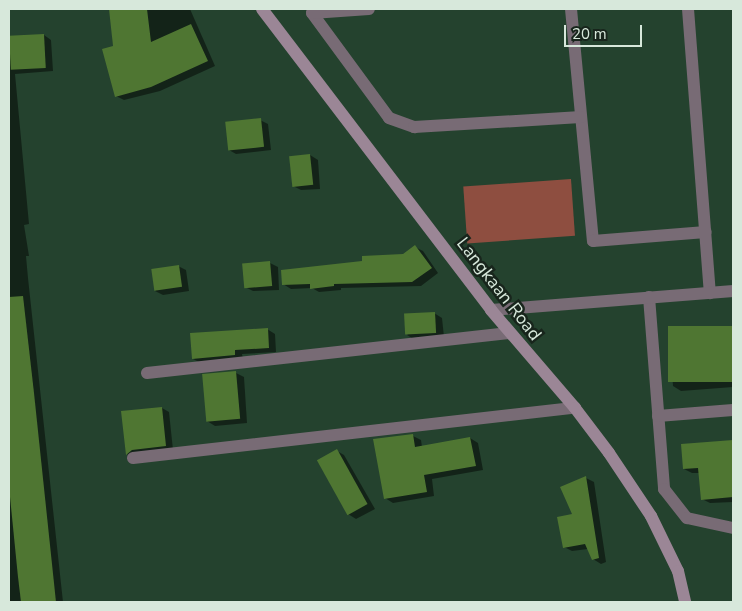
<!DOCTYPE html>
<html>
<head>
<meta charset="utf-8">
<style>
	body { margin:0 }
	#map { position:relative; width:742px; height:611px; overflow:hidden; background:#24422e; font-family:"Nunito Sans",sans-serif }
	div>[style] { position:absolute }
	.green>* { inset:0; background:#8e4e40; transform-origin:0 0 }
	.shadow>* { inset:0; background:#0007 }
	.building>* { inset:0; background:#4f7632; transform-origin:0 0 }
	.street>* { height:12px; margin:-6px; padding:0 6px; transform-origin:6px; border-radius:6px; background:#786b75 }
	.secondary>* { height:12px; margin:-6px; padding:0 6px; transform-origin:6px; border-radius:6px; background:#9b8696 }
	span { translate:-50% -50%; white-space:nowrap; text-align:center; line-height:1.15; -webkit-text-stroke:5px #18251c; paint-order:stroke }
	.street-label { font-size:18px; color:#d7e8db }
	.frame { position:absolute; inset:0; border:10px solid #d7e8db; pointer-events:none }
	.scale { position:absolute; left:564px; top:25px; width:78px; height:22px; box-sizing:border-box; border:2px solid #d7e8db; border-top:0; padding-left:6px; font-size:15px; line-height:18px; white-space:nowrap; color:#d7e8db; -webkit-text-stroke:4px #18251c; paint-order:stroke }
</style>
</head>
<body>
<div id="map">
	<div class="green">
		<i style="left:571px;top:179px;width:57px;height:108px;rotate:86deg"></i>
	</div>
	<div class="shadow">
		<i style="clip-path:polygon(111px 9px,190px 9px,215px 66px,160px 91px,124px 100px,116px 96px)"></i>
		<i style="clip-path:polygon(44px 35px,51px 40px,53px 71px,15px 74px,29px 224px,24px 225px,29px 256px,26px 256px,28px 278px,63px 602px,9px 602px,9px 41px)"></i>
		<i style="clip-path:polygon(260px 120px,268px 124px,271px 150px,236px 154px,229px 150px)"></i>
		<i style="clip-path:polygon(310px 155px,318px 160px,320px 189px,301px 190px,293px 186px)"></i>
		<i style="clip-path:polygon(415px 247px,423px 251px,438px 273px,421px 286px,341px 288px,341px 290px,319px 292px,312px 288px,291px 289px,283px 284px,363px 262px,404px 255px)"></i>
		<i style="clip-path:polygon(270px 263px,278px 267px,279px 290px,253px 291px,245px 287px)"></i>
		<i style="clip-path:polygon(178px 266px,186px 270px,189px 291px,163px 295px,155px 291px)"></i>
		<i style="clip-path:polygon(434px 313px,442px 318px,444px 337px,415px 340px,407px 335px)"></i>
		<i style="clip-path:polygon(733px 327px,733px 387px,681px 391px,673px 386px,669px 332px)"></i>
		<i style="clip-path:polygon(267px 329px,275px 334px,276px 352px,242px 354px,243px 359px,201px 363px,193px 359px)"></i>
		<i style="clip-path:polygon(236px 373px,244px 377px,247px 423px,215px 426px,207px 421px)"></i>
		<i style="clip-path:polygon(162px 408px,169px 412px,173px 450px,134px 458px,127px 454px)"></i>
		<i style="clip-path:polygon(413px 436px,421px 440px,422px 447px,470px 438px,478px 443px,483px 470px,432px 479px,434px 496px,393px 503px,385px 498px)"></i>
		<i style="clip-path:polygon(733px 442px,733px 502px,710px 503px,702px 499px,700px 473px,692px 473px,684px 469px,682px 446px)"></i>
		<i style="clip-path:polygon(337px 451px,344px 455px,375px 509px,356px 519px,348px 514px,319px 461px)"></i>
		<i style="clip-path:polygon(586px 478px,594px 482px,606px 562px,601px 564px,593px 559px,588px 549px,572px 551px,564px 547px)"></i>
	</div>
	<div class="building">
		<i style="clip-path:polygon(109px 9px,147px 9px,151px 42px,191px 24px,208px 61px,151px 87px,115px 97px,102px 49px,113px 46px)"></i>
		<i style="left:44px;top:34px;width:34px;height:35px;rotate:87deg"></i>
		<i style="left:261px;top:118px;width:29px;height:36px;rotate:84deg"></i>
		<i style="left:310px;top:154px;width:31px;height:21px;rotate:84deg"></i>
		<i style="clip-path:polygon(415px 245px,432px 268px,412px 282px,334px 284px,334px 286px,310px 289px,310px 284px,282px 285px,281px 270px,362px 261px,362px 256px,403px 254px)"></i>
		<i style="left:270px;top:261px;width:25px;height:28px;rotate:85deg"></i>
		<i style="left:179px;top:265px;width:22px;height:28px;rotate:82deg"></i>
		<i style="clip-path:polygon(23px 296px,34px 393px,56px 602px,21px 602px,18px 577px,9px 487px,9px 297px)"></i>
		<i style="left:435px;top:312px;width:21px;height:31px;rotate:87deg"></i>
		<i style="left:733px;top:326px;width:56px;height:65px;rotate:90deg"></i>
		<i style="clip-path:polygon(268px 328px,269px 348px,235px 350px,235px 355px,192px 359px,190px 333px)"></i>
		<i style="left:236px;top:371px;width:48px;height:34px;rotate:85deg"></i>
		<i style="clip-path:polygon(162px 407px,166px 446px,132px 450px,126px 455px,121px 411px)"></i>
		<i style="clip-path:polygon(413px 434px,415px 447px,470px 437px,476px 466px,424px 475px,427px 492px,384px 499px,373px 439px)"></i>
		<i style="clip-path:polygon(733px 440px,733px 497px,701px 500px,698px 468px,683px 469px,681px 444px)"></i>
		<i style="left:337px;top:449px;width:63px;height:23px;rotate:61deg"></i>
		<i style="clip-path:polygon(586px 476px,599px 558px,592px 560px,585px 544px,563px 548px,557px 517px,572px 514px,560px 487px)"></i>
	</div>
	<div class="street">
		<i style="left:571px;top:9px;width:233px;rotate:84.6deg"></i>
		<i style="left:593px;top:241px;width:113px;rotate:-4.6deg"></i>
		<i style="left:688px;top:9px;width:285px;rotate:85.6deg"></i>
		<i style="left:312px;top:13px;width:130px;rotate:53.7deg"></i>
		<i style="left:389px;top:118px;width:27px;rotate:20deg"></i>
		<i style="left:414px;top:127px;width:167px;rotate:-3.4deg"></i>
		<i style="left:312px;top:13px;width:57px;rotate:-4deg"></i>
		<i style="left:649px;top:297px;width:193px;rotate:85.5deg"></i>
		<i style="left:664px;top:489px;width:37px;rotate:52deg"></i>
		<i style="left:687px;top:518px;width:47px;rotate:12.3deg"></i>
		<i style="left:491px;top:310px;width:243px;rotate:-4.5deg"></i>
		<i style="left:147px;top:373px;width:364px;rotate:-6.3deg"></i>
		<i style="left:658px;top:416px;width:75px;rotate:-4.6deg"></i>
		<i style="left:133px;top:458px;width:445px;rotate:-6.5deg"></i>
	</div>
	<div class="secondary">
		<i style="left:262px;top:9px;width:378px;rotate:52.7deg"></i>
		<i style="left:491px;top:310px;width:129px;rotate:49.4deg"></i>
		<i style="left:575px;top:408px;width:56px;rotate:52.9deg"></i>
		<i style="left:609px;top:453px;width:76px;rotate:56.3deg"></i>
		<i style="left:651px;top:516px;width:61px;rotate:63.9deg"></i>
		<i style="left:678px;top:571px;width:32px;rotate:77deg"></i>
	</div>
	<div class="street-label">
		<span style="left:499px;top:289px;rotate:52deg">Langkaan Road</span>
	</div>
	<div class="frame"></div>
	<div class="scale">20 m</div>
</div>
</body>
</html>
